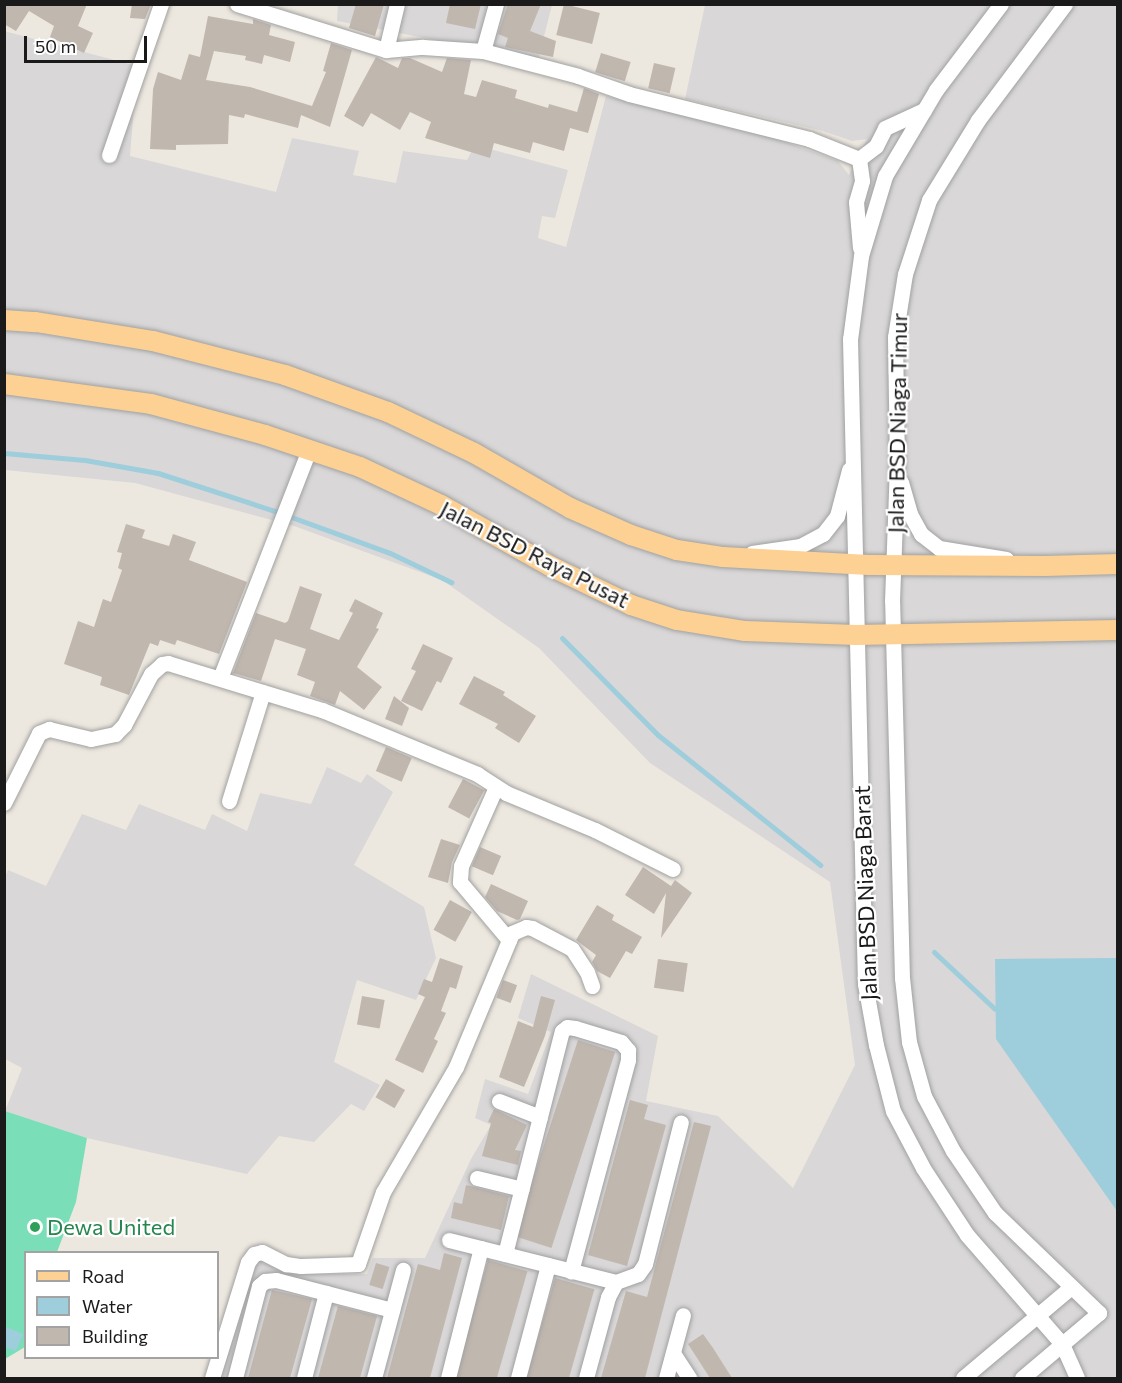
<!DOCTYPE html>
<html>
<head>
<meta charset="utf-8">
<style>
	body { margin:0 }
	#map { position:relative; width:1122px; height:1383px; overflow:hidden; background:#ede8df; font-family:Commissioner,sans-serif }
	div>[style] { position:absolute }
	.residential>* { inset:0; background:#d9d7d7 }
	.pitch>* { inset:0; background:#7adfb9 }
	.water>* { inset:0; background:#9ecddc }
	.stream>* { height:5px; margin:-2.5px; padding:0 2.5px; transform-origin:2.5px; border-radius:2.5px; background:#9ecddc }
	.building>* { inset:0; background:#c0b7af; transform-origin:0 0 }
	.roads { filter:drop-shadow(0 0 2px #a1a1a1) drop-shadow(0 0 2px #a1a1a1) }
	.minor>* { height:15px; margin:-7.5px; padding:0 7.5px; transform-origin:7.5px; border-radius:7.5px; background:#fff }
	.major>* { height:20px; margin:-10px; padding:0 10px; transform-origin:10px; border-radius:10px; background:#fdd193 }
	.dots>* { width:16px; height:16px; translate:-50% -50%; box-sizing:border-box; border:3px solid #fff; border-radius:50% }
	span { translate:-50% -50%; white-space:nowrap; text-align:center; line-height:1.15; -webkit-text-stroke:4.5px #fff; paint-order:stroke }
	.street-label { font-size:22px; color:#1a1a1a }
	.leisure-label { font-size:22px; color:#27864d }
	.left { translate:0 -50%; text-align:left }
	.frame { position:absolute; inset:0; border:6px solid #1a1a1a; pointer-events:none }
	.legend { position:absolute; left:24px; top:1251px; width:195px; height:108px; box-sizing:border-box; background:#fff; border:2px solid #a3a3a3; margin:0; padding:8px 10px; list-style:none; font-size:18px; color:#1a1a1a }
	.legend li { display:flex; align-items:center; gap:12px; height:30px }
	.legend b { width:30px; border:2px solid #a3a3a3 }
	.scale { position:absolute; left:24px; top:36px; width:123px; height:27px; box-sizing:border-box; border:3px solid #1a1a1a; border-top:0; padding-left:8px; font-size:18px; line-height:21px; white-space:nowrap; color:#1a1a1a; -webkit-text-stroke:4px #fff; paint-order:stroke }
</style>
</head>
<body>
<div id="map">
	<div class="residential">
		<i style="clip-path:polygon(338px 5px,552px 5px,538px 60px,337px 21px)"></i>
		<i style="clip-path:polygon(705px 5px,1117px 5px,1117px 1378px,219px 1378px,253px 1267px,261px 1260px,271px 1260px,288px 1269px,306px 1274px,367px 1274px,373px 1258px,425px 1258px,471px 1159px,491px 1125px,475px 1118px,485px 1079px,528px 1094px,551px 1032px,518px 1018px,531px 974px,658px 1036px,646px 1101px,718px 1116px,793px 1188px,855px 1065px,830px 882px,650px 763px,539px 648px,442px 580px,294px 526px,135px 483px,5px 470px,4px 31px,137px 66px,130px 156px,276px 192px,292px 138px,359px 151px,353px 175px,396px 183px,403px 151px,467px 160px,475px 145px,568px 170px,555px 218px,542px 216px,538px 238px,566px 247px,606px 96px,766px 135px,838px 161px,849px 175px,867px 139px,852px 141px,823px 131px,685px 99px)"></i>
		<i style="clip-path:polygon(327px 767px,361px 783px,367px 774px,393px 792px,354px 865px,424px 907px,436px 958px,416px 1000px,357px 980px,334px 1062px,380px 1085px,364px 1111px,351px 1104px,314px 1142px,279px 1136px,247px 1174px,87px 1138px,5px 1111px,22px 1068px,5px 1059px,4px 879px,8px 870px,46px 886px,82px 814px,126px 830px,139px 804px,205px 830px,212px 814px,247px 831px,260px 793px,311px 804px)"></i>
	</div>
	<div class="pitch">
		<i style="clip-path:polygon(5px 1111px,87px 1138px,76px 1202px,57px 1252px,26px 1252px,25px 1347px,5px 1359px)"></i>
	</div>
	<div class="water">
		<i style="clip-path:polygon(1117px 958px,1118px 958px,1117px 1211px,996px 1039px,995px 959px)"></i>
		<i style="clip-path:polygon(4px 1326px,23px 1334px,16px 1351px,5px 1347px)"></i>
	</div>
	<div class="stream">
		<i style="left:4px;top:453px;width:81px;rotate:4.9deg"></i>
		<i style="left:85px;top:460px;width:74px;rotate:10.1deg"></i>
		<i style="left:158px;top:473px;width:123px;rotate:18deg"></i>
		<i style="left:275px;top:511px;width:122px;rotate:20.1deg"></i>
		<i style="left:390px;top:553px;width:68px;rotate:25.4deg"></i>
		<i style="left:562px;top:638px;width:136px;rotate:45.3deg"></i>
		<i style="left:658px;top:735px;width:208px;rotate:38.7deg"></i>
		<i style="left:934px;top:952px;width:83px;rotate:43.1deg"></i>
	</div>
	<div class="building">
		<i style="clip-path:polygon(4px 4px,87px 4px,78px 26px,93px 33px,84px 53px,50px 37px,54px 26px,29px 11px,16px 31px,4px 24px)"></i>
		<i style="clip-path:polygon(132px 4px,151px 4px,145px 19px,130px 18px)"></i>
		<i style="clip-path:polygon(356px 4px,384px 4px,375px 36px,349px 28px)"></i>
		<i style="clip-path:polygon(450px 4px,481px 4px,475px 29px,446px 23px)"></i>
		<i style="clip-path:polygon(508px 4px,541px 4px,530px 31px,556px 41px,553px 57px,505px 47px,508px 38px,498px 34px)"></i>
		<i style="left:564px;top:4px;width:37px;height:32px;rotate:14deg"></i>
		<i style="clip-path:polygon(208px 16px,253px 24px,253px 19px,271px 25px,269px 35px,295px 42px,290px 62px,264px 55px,262px 64px,245px 60px,246px 56px,214px 51px,206px 80px,250px 87px,312px 106px,326px 72px,323px 71px,331px 43px,352px 50px,330px 127px,301px 115px,298px 128px,245px 114px,244px 118px,229px 115px,228px 144px,176px 145px,176px 150px,150px 149px,153px 89px,158px 72px,181px 80px,189px 54px,200px 57px)"></i>
		<i style="left:601px;top:53px;width:31px;height:20px;rotate:17deg"></i>
		<i style="clip-path:polygon(376px 57px,398px 68px,402px 58px,410px 58px,442px 72px,447px 58px,471px 60px,464px 94px,476px 97px,482px 80px,517px 90px,515px 98px,548px 108px,549px 104px,577px 112px,584px 88px,599px 94px,588px 133px,570px 128px,564px 151px,533px 142px,530px 153px,494px 143px,490px 158px,425px 138px,431px 122px,410px 112px,400px 130px,371px 113px,363px 127px,344px 116px)"></i>
		<i style="left:654px;top:63px;width:22px;height:26px;rotate:13deg"></i>
		<i style="clip-path:polygon(126px 524px,145px 530px,142px 538px,169px 546px,173px 534px,196px 542px,189px 560px,247px 582px,219px 654px,177px 640px,175px 645px,160px 640px,158px 646px,150px 643px,129px 695px,100px 685px,102px 677px,64px 664px,78px 621px,94px 627px,103px 599px,111px 602px,122px 570px,118px 568px,122px 553px,117px 552px)"></i>
		<i style="clip-path:polygon(300px 586px,322px 594px,310px 629px,339px 640px,353px 613px,349px 611px,355px 599px,383px 613px,376px 628px,379px 629px,357px 667px,382px 687px,364px 710px,340px 691px,335px 705px,310px 696px,315px 682px,297px 675px,306px 649px,275px 639px,261px 681px,233px 673px,256px 613px,285px 623px,288px 621px)"></i>
		<i style="clip-path:polygon(423px 644px,453px 658px,441px 683px,437px 681px,422px 711px,401px 701px,416px 671px,411px 669px)"></i>
		<i style="clip-path:polygon(474px 676px,505px 692px,503px 695px,536px 716px,519px 743px,495px 728px,498px 724px,459px 704px)"></i>
		<i style="clip-path:polygon(394px 696px,409px 708px,402px 726px,385px 719px)"></i>
		<i style="left:386px;top:747px;width:28px;height:26px;rotate:23deg"></i>
		<i style="left:463px;top:779px;width:24px;height:32px;rotate:28deg"></i>
		<i style="clip-path:polygon(441px 839px,460px 845px,452px 862px,448px 883px,428px 877px)"></i>
		<i style="left:480px;top:847px;width:23px;height:21px;rotate:23deg"></i>
		<i style="clip-path:polygon(643px 867px,671px 886px,675px 880px,692px 893px,661px 938px,666px 893px,654px 914px,625px 895px)"></i>
		<i style="clip-path:polygon(491px 884px,528px 901px,520px 919px,517px 920px,497px 911px,485px 897px)"></i>
		<i style="left:450px;top:900px;width:25px;height:34px;rotate:29deg"></i>
		<i style="clip-path:polygon(597px 905px,614px 915px,612px 920px,642px 937px,632px 954px,626px 951px,610px 978px,597px 971px,592px 962px,596px 955px,576px 940px)"></i>
		<i style="clip-path:polygon(440px 958px,463px 966px,456px 989px,450px 987px,441px 1011px,446px 1013px,434px 1039px,438px 1041px,423px 1073px,395px 1060px,425px 997px,418px 994px,424px 979px,432px 982px)"></i>
		<i style="left:658px;top:959px;width:30px;height:29px;rotate:8deg"></i>
		<i style="left:503px;top:980px;width:15px;height:19px;rotate:20deg"></i>
		<i style="left:362px;top:996px;width:23px;height:29px;rotate:10deg"></i>
		<i style="clip-path:polygon(541px 996px,555px 1000px,545px 1036px,524px 1087px,499px 1077px,518px 1021px,533px 1027px)"></i>
		<i style="left:578px;top:1040px;width:39px;height:206px;rotate:18deg"></i>
		<i style="left:386px;top:1079px;width:22px;height:21px;rotate:30deg"></i>
		<i style="clip-path:polygon(630px 1100px,648px 1105px,644px 1119px,666px 1125px,627px 1266px,588px 1255px)"></i>
		<i style="clip-path:polygon(494px 1109px,527px 1125px,515px 1150px,521px 1151px,518px 1165px,482px 1156px,491px 1123px,488px 1122px)"></i>
		<i style="clip-path:polygon(694px 1122px,711px 1126px,645px 1378px,601px 1378px,626px 1291px,647px 1297px)"></i>
		<i style="clip-path:polygon(466px 1185px,509px 1196px,501px 1230px,451px 1218px,454px 1202px,462px 1204px)"></i>
		<i style="clip-path:polygon(444px 1253px,462px 1258px,430px 1378px,387px 1378px,418px 1264px,440px 1270px)"></i>
		<i style="left:488px;top:1260px;width:41px;height:122px;rotate:16deg"></i>
		<i style="left:376px;top:1263px;width:14px;height:23px;rotate:17deg"></i>
		<i style="left:555px;top:1278px;width:41px;height:104px;rotate:16deg"></i>
		<i style="clip-path:polygon(272px 1290px,312px 1299px,290px 1378px,248px 1378px)"></i>
		<i style="clip-path:polygon(338px 1306px,377px 1316px,360px 1378px,318px 1378px)"></i>
		<i style="clip-path:polygon(703px 1334px,713px 1348px,732px 1378px,710px 1378px,688px 1344px)"></i>
	</div>
	<div class="roads">
		<div class="minor">
			<i style="left:237px;top:4px;width:156px;rotate:17.2deg"></i>
			<i style="left:386px;top:50px;width:37px;rotate:-5deg"></i>
			<i style="left:423px;top:47px;width:60px;rotate:3.8deg"></i>
			<i style="left:483px;top:51px;width:98px;rotate:14.7deg"></i>
			<i style="left:578px;top:76px;width:54px;rotate:19.4deg"></i>
			<i style="left:629px;top:94px;width:186px;rotate:14deg"></i>
			<i style="left:809px;top:139px;width:54px;rotate:21.8deg"></i>
			<i style="left:1001px;top:4px;width:108px;rotate:127.1deg"></i>
			<i style="left:936px;top:90px;width:100px;rotate:120.7deg"></i>
			<i style="left:885px;top:176px;width:84px;rotate:106.7deg"></i>
			<i style="left:861px;top:256px;width:84px;rotate:97.5deg"></i>
			<i style="left:850px;top:339px;width:645px;rotate:88.67deg"></i>
			<i style="left:865px;top:984px;width:62px;rotate:79.8deg"></i>
			<i style="left:876px;top:1045px;width:68px;rotate:75.6deg"></i>
			<i style="left:893px;top:1111px;width:64px;rotate:62.2deg"></i>
			<i style="left:923px;top:1168px;width:80px;rotate:56.7deg"></i>
			<i style="left:967px;top:1235px;width:145px;rotate:48.9deg"></i>
			<i style="left:1062px;top:1344px;width:37px;rotate:66deg"></i>
			<i style="left:386px;top:50px;width:47px;rotate:-76.6deg"></i>
			<i style="left:483px;top:51px;width:49px;rotate:-74.5deg"></i>
			<i style="left:109px;top:155px;width:160px;rotate:-71deg"></i>
			<i style="left:859px;top:159px;width:22px;rotate:82deg"></i>
			<i style="left:862px;top:181px;width:22px;rotate:106deg"></i>
			<i style="left:856px;top:202px;width:46px;rotate:85deg"></i>
			<i style="left:859px;top:159px;width:21px;rotate:-37deg"></i>
			<i style="left:876px;top:146px;width:20px;rotate:-63deg"></i>
			<i style="left:885px;top:128px;width:43px;rotate:-24.8deg"></i>
			<i style="left:901px;top:482px;width:33px;rotate:74deg"></i>
			<i style="left:910px;top:514px;width:23px;rotate:61deg"></i>
			<i style="left:921px;top:534px;width:23px;rotate:38deg"></i>
			<i style="left:939px;top:548px;width:68px;rotate:9.3deg"></i>
			<i style="left:752px;top:553px;width:49px;rotate:-8.3deg"></i>
			<i style="left:800px;top:546px;width:26px;rotate:-28deg"></i>
			<i style="left:823px;top:534px;width:23px;rotate:-52deg"></i>
			<i style="left:837px;top:516px;width:48px;rotate:-75.4deg"></i>
			<i style="left:220px;top:678px;width:245px;rotate:-68.7deg"></i>
			<i style="left:496px;top:787px;width:86px;rotate:113.9deg"></i>
			<i style="left:461px;top:866px;width:16px;rotate:94deg"></i>
			<i style="left:460px;top:882px;width:76px;rotate:49.8deg"></i>
			<i style="left:229px;top:801px;width:114px;rotate:-72.7deg"></i>
			<i style="left:4px;top:803px;width:78px;rotate:-63.4deg"></i>
			<i style="left:39px;top:733px;width:11px;rotate:-22deg"></i>
			<i style="left:49px;top:729px;width:43px;rotate:13.4deg"></i>
			<i style="left:91px;top:739px;width:25px;rotate:-12deg"></i>
			<i style="left:115px;top:734px;width:13px;rotate:-45deg"></i>
			<i style="left:124px;top:725px;width:58px;rotate:-62.1deg"></i>
			<i style="left:151px;top:674px;width:15px;rotate:-42deg"></i>
			<i style="left:162px;top:664px;width:6px;rotate:-9deg"></i>
			<i style="left:168px;top:663px;width:161px;rotate:17deg"></i>
			<i style="left:322px;top:710px;width:168px;rotate:22.4deg"></i>
			<i style="left:477px;top:774px;width:35px;rotate:33deg"></i>
			<i style="left:506px;top:793px;width:96px;rotate:22.6deg"></i>
			<i style="left:595px;top:830px;width:87px;rotate:26.6deg"></i>
			<i style="left:499px;top:1101px;width:44px;rotate:21.3deg"></i>
			<i style="left:477px;top:1178px;width:46px;rotate:13.7deg"></i>
			<i style="left:449px;top:1240px;width:172px;rotate:14.1deg"></i>
			<i style="left:505px;top:1254px;width:230px;rotate:-75.7deg"></i>
			<i style="left:562px;top:1031px;width:6px;rotate:-39deg"></i>
			<i style="left:567px;top:1027px;width:8px;rotate:7deg"></i>
			<i style="left:575px;top:1028px;width:48px;rotate:16.9deg"></i>
			<i style="left:621px;top:1042px;width:11px;rotate:49deg"></i>
			<i style="left:628px;top:1050px;width:10px;rotate:90deg"></i>
			<i style="left:628px;top:1060px;width:219px;rotate:105.1deg"></i>
			<i style="left:673px;top:1353px;width:30px;rotate:57deg"></i>
			<i style="left:212px;top:1378px;width:121px;rotate:-72.8deg"></i>
			<i style="left:248px;top:1262px;width:10px;rotate:-53deg"></i>
			<i style="left:254px;top:1254px;width:8px;rotate:-14deg"></i>
			<i style="left:262px;top:1252px;width:27px;rotate:27deg"></i>
			<i style="left:286px;top:1264px;width:15px;rotate:8deg"></i>
			<i style="left:301px;top:1266px;width:57px;rotate:-2deg"></i>
			<i style="left:358px;top:1264px;width:76px;rotate:-70.9deg"></i>
			<i style="left:383px;top:1192px;width:145px;rotate:-59.7deg"></i>
			<i style="left:456px;top:1067px;width:145px;rotate:-67.3deg"></i>
			<i style="left:512px;top:933px;width:15px;rotate:-23deg"></i>
			<i style="left:526px;top:927px;width:6px;rotate:9deg"></i>
			<i style="left:532px;top:928px;width:45px;rotate:27.7deg"></i>
			<i style="left:572px;top:949px;width:27px;rotate:57deg"></i>
			<i style="left:587px;top:972px;width:15px;rotate:70deg"></i>
			<i style="left:235px;top:1378px;width:95px;rotate:-75.4deg"></i>
			<i style="left:259px;top:1286px;width:8px;rotate:-40deg"></i>
			<i style="left:265px;top:1281px;width:11px;rotate:-5deg"></i>
			<i style="left:276px;top:1280px;width:120px;rotate:14.5deg"></i>
			<i style="left:304px;top:1378px;width:88px;rotate:-75.5deg"></i>
			<i style="left:374px;top:1378px;width:112px;rotate:-75deg"></i>
			<i style="left:448px;top:1378px;width:134px;rotate:-75.8deg"></i>
			<i style="left:518px;top:1378px;width:117px;rotate:-75.1deg"></i>
			<i style="left:586px;top:1378px;width:84px;rotate:-74.8deg"></i>
			<i style="left:608px;top:1297px;width:17px;rotate:-62deg"></i>
			<i style="left:616px;top:1282px;width:23px;rotate:-20deg"></i>
			<i style="left:638px;top:1274px;width:12px;rotate:-55deg"></i>
			<i style="left:645px;top:1264px;width:146px;rotate:-75.8deg"></i>
			<i style="left:666px;top:1378px;width:65px;rotate:-74.9deg"></i>
			<i style="left:963px;top:1378px;width:141px;rotate:-40.1deg"></i>
			<i style="left:1022px;top:1378px;width:101px;rotate:-40.2deg"></i>
			<i style="left:1099px;top:1313px;width:144px;rotate:-136.1deg"></i>
			<i style="left:995px;top:1213px;width:75px;rotate:-124.1deg"></i>
			<i style="left:953px;top:1151px;width:62px;rotate:-117.8deg"></i>
			<i style="left:924px;top:1096px;width:56px;rotate:-105.5deg"></i>
			<i style="left:909px;top:1042px;width:64px;rotate:-96.2deg"></i>
			<i style="left:902px;top:978px;width:377px;rotate:-91.5deg"></i>
			<i style="left:892px;top:601px;width:136px;rotate:-87.9deg"></i>
			<i style="left:897px;top:465px;width:128px;rotate:-90.9deg"></i>
			<i style="left:895px;top:337px;width:64px;rotate:-81deg"></i>
			<i style="left:905px;top:274px;width:78px;rotate:-72deg"></i>
			<i style="left:929px;top:200px;width:94px;rotate:-58.5deg"></i>
			<i style="left:978px;top:120px;width:145px;rotate:-53.1deg"></i>
		</div>
		<div class="major">
			<i style="left:4px;top:320px;width:32px;rotate:4deg"></i>
			<i style="left:36px;top:322px;width:119px;rotate:9.2deg"></i>
			<i style="left:153px;top:341px;width:136px;rotate:14.4deg"></i>
			<i style="left:285px;top:375px;width:109px;rotate:19.8deg"></i>
			<i style="left:388px;top:412px;width:95px;rotate:25.5deg"></i>
			<i style="left:474px;top:453px;width:111px;rotate:29.8deg"></i>
			<i style="left:570px;top:508px;width:67px;rotate:23.9deg"></i>
			<i style="left:631px;top:535px;width:48px;rotate:18.1deg"></i>
			<i style="left:677px;top:550px;width:47px;rotate:8.7deg"></i>
			<i style="left:723px;top:557px;width:146px;rotate:3.1deg"></i>
			<i style="left:869px;top:565px;width:176px;rotate:0.3deg"></i>
			<i style="left:1045px;top:566px;width:73px;rotate:-1.6deg"></i>
			<i style="left:4px;top:384px;width:148px;rotate:7.7deg"></i>
			<i style="left:151px;top:404px;width:118px;rotate:15.2deg"></i>
			<i style="left:265px;top:435px;width:100px;rotate:18.6deg"></i>
			<i style="left:360px;top:467px;width:89px;rotate:25.1deg"></i>
			<i style="left:441px;top:505px;width:125px;rotate:29.2deg"></i>
			<i style="left:550px;top:566px;width:90px;rotate:25.7deg"></i>
			<i style="left:631px;top:605px;width:48px;rotate:18.1deg"></i>
			<i style="left:677px;top:620px;width:69px;rotate:9.2deg"></i>
			<i style="left:745px;top:631px;width:111px;rotate:2.1deg"></i>
			<i style="left:856px;top:635px;width:262px;rotate:-1.1deg"></i>
		</div>
	</div>
	<div class="dots">
		<i style="left:35px;top:1227px;background:#2e9e5b"></i>
	</div>
	<div class="street-label">
		<span style="left:897px;top:423px;rotate:-89deg">Jalan BSD Niaga Timur</span>
		<span style="left:535px;top:554px;rotate:27deg">Jalan BSD Raya Pusat</span>
		<span style="left:865px;top:893px;rotate:-92deg">Jalan BSD Niaga Barat</span>
	</div>
	<div class="leisure-label">
		<span class="left" style="left:47px;top:1227px">Dewa United</span>
	</div>
	<div class="frame"></div>
	<ul class="legend">
	<li><b style="height:8px;background:#fdd193"></b>Road</li>
	<li><b style="height:16px;background:#9ecddc"></b>Water</li>
	<li><b style="height:16px;background:#c0b7af"></b>Building</li>
	</ul>
	<div class="scale">50 m</div>
</div>
</body>
</html>
